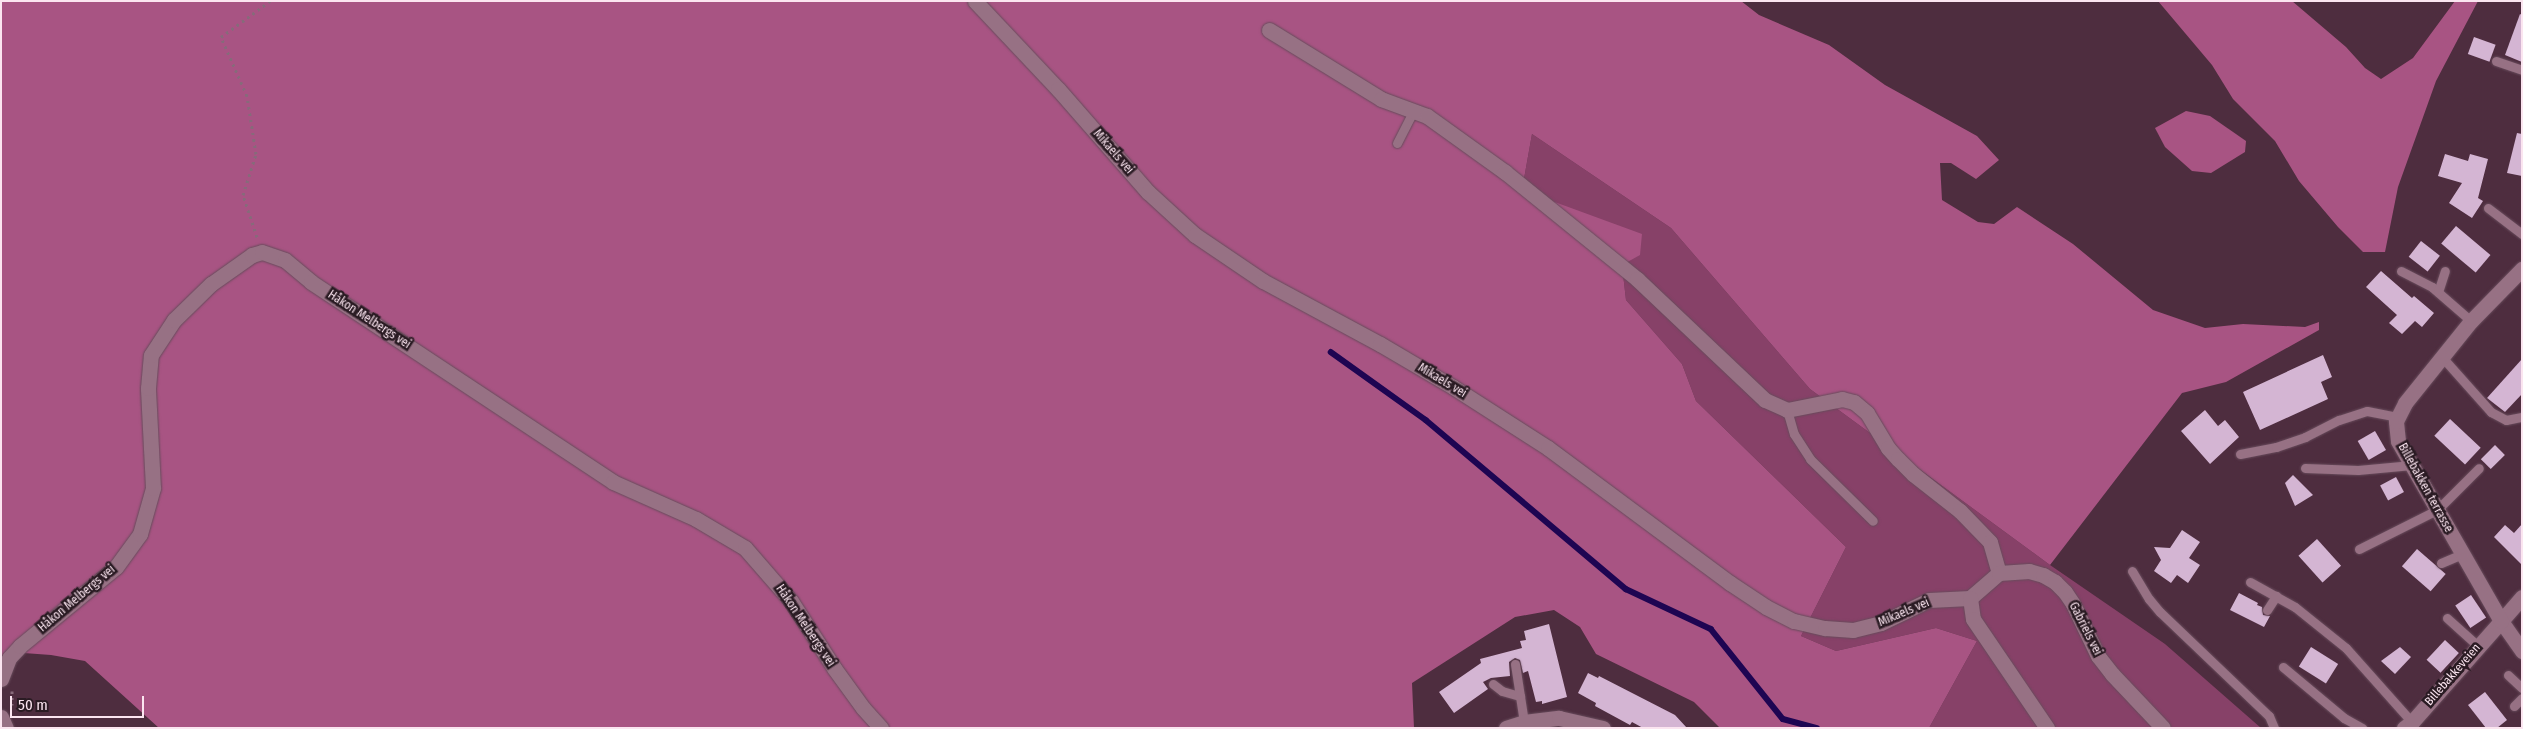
<!DOCTYPE html>
<html>
<head>
<meta charset="utf-8">
<style>
	body { margin:0 }
	#map { position:relative; width:2523px; height:729px; overflow:hidden; background:#4e2d3f; font-family:"Fira Sans Condensed",sans-serif }
	div>[style] { position:absolute }
	.green>* { inset:0; background:#874168 }
	.forest>* { inset:0; background:#a85483 }
	.stream>* { height:5.5px; margin:-2.75px; padding:0 2.75px; transform-origin:2.75px; border-radius:2.75px; background:#1e0552 }
	.building>* { inset:0; background:#d4b5d3; transform-origin:0 0 }
	.path>* { height:3px; margin-top:-1.5px; transform-origin:0; background:repeating-linear-gradient(90deg,#876a7a 0 2.5px,transparent 0 6.5px) }
	.roads { filter:drop-shadow(0 0 1px #674b5b) drop-shadow(0 0 1px #674b5b) }
	.service>* { height:9px; margin:-4.5px; padding:0 4.5px; transform-origin:4.5px; border-radius:4.5px; background:#977184 }
	.minor>* { height:15px; margin:-7.5px; padding:0 7.5px; transform-origin:7.5px; border-radius:7.5px; background:#977184 }
	span { translate:-50% -50%; white-space:nowrap; text-align:center; line-height:1.15; -webkit-text-stroke:5px #2a1b23; paint-order:stroke }
	.street-label { font-size:12px; color:#fbe5f0 }
	.frame { position:absolute; inset:0; border:2px solid #fbe5f0; pointer-events:none }
	.scale { position:absolute; left:10px; top:696px; width:134px; height:22px; box-sizing:border-box; border:2px solid #fbe5f0; border-top:0; padding-left:6px; font-size:15px; line-height:18px; white-space:nowrap; color:#fbe5f0; -webkit-text-stroke:4px #2a1b23; paint-order:stroke }
</style>
</head>
<body>
<div id="map">
	<div class="green">
		<i style="clip-path:polygon(1532px 134px,1671px 228px,1810px 389px,2050px 565px,2165px 644px,2261px 728px,1929px 728px,1977px 641px,1936px 628px,1836px 651px,1801px 636px,1846px 547px,1696px 401px,1682px 364px,1626px 300px,1622px 265px,1522px 190px)"></i>
	</div>
	<div class="forest">
		<i style="clip-path:polygon(1px 1px,1741px 1px,1759px 15px,1829px 45px,1885px 85px,1977px 136px,1999px 160px,1976px 179px,1951px 163px,1940px 163px,1942px 200px,1978px 222px,1994px 224px,2017px 207px,2073px 244px,2153px 310px,2205px 328px,2243px 324px,2305px 327px,2319px 322px,2319px 330px,2226px 382px,2182px 393px,2050px 565px,1810px 389px,1671px 228px,1532px 134px,1522px 190px,1642px 234px,1640px 255px,1622px 265px,1626px 300px,1682px 364px,1696px 401px,1846px 547px,1801px 636px,1836px 651px,1936px 628px,1977px 641px,1929px 728px,1720px 728px,1694px 702px,1596px 654px,1580px 627px,1554px 610px,1515px 617px,1412px 683px,1414px 728px,159px 728px,85px 661px,51px 655px,10px 652px,1px 656px)"></i>
		<i style="clip-path:polygon(2158px 1px,2292px 1px,2346px 47px,2365px 68px,2381px 79px,2413px 58px,2455px 1px,2478px 1px,2436px 81px,2398px 187px,2385px 252px,2363px 252px,2338px 227px,2299px 181px,2275px 141px,2233px 99px,2212px 65px)"></i>
		<i style="clip-path:polygon(2186px 111px,2210px 116px,2246px 141px,2245px 152px,2211px 173px,2192px 171px,2165px 147px,2155px 128px)"></i>
	</div>
	<div class="stream">
		<i style="left:1331px;top:352px;width:117px;rotate:35.6deg"></i>
		<i style="left:1426px;top:420px;width:262px;rotate:40.2deg"></i>
		<i style="left:1626px;top:589px;width:94px;rotate:25.2deg"></i>
		<i style="left:1711px;top:629px;width:115px;rotate:51.3deg"></i>
		<i style="left:1783px;top:719px;width:35px;rotate:15deg"></i>
	</div>
	<div class="building">
		<i style="clip-path:polygon(2520px 14px,2522px 15px,2522px 62px,2505px 55px)"></i>
		<i style="left:2474px;top:37px;width:23px;height:18px;rotate:20deg"></i>
		<i style="clip-path:polygon(2517px 133px,2522px 134px,2522px 176px,2507px 173px)"></i>
		<i style="clip-path:polygon(2445px 154px,2468px 161px,2470px 154px,2488px 159px,2478px 198px,2483px 201px,2472px 218px,2449px 203px,2462px 183px,2438px 176px)"></i>
		<i style="left:2456px;top:226px;width:45px;height:23px;rotate:40deg"></i>
		<i style="left:2421px;top:241px;width:24px;height:20px;rotate:38deg"></i>
		<i style="clip-path:polygon(2381px 271px,2412px 298px,2414px 296px,2434px 313px,2422px 327px,2415px 321px,2402px 334px,2389px 323px,2397px 315px,2366px 287px)"></i>
		<i style="clip-path:polygon(2323px 355px,2332px 377px,2321px 382px,2328px 399px,2260px 430px,2243px 392px)"></i>
		<i style="clip-path:polygon(2522px 359px,2522px 394px,2505px 412px,2487px 398px)"></i>
		<i style="clip-path:polygon(2205px 410px,2218px 426px,2225px 420px,2239px 437px,2210px 464px,2181px 431px)"></i>
		<i style="left:2450px;top:419px;width:42px;height:23px;rotate:43deg"></i>
		<i style="left:2375px;top:431px;width:22px;height:20px;rotate:60deg"></i>
		<i style="left:2495px;top:445px;width:14px;height:20px;rotate:45deg"></i>
		<i style="clip-path:polygon(2293px 475px,2313px 495px,2295px 506px,2285px 483px)"></i>
		<i style="left:2396px;top:477px;width:17px;height:18px;rotate:62deg"></i>
		<i style="clip-path:polygon(2522px 524px,2522px 565px,2494px 537px,2505px 525px,2514px 533px)"></i>
		<i style="clip-path:polygon(2182px 530px,2200px 542px,2189px 558px,2200px 565px,2188px 583px,2177px 575px,2171px 583px,2154px 571px,2161px 560px,2154px 547px,2170px 548px)"></i>
		<i style="left:2317px;top:539px;width:36px;height:25px;rotate:48deg"></i>
		<i style="left:2417px;top:549px;width:38px;height:23px;rotate:41deg"></i>
		<i style="clip-path:polygon(2239px 593px,2258px 603px,2257px 605px,2262px 607px,2263px 615px,2270px 616px,2264px 627px,2230px 610px)"></i>
		<i style="left:2471px;top:595px;width:27px;height:19px;rotate:56deg"></i>
		<i style="clip-path:polygon(1549px 624px,1567px 697px,1542px 704px,1542px 701px,1536px 702px,1528px 671px,1523px 673px,1520px 660px,1515px 658px,1509px 662px,1510px 676px,1491px 678px,1483px 682px,1488px 689px,1454px 713px,1439px 692px,1481px 663px,1480px 659px,1522px 648px,1520px 641px,1526px 640px,1524px 631px)"></i>
		<i style="left:2445px;top:640px;width:19px;height:27px;rotate:43deg"></i>
		<i style="left:2311px;top:647px;width:32px;height:23px;rotate:32deg"></i>
		<i style="clip-path:polygon(2400px 647px,2411px 657px,2395px 674px,2381px 661px)"></i>
		<i style="clip-path:polygon(1588px 673px,1598px 678px,1599px 676px,1675px 715px,1687px 728px,1643px 728px,1632px 722px,1630px 725px,1595px 706px,1596px 703px,1578px 693px)"></i>
		<i style="clip-path:polygon(2485px 692px,2507px 720px,2497px 728px,2486px 728px,2468px 705px)"></i>
	</div>
	<div class="path">
		<i style="left:257px;top:237px;width:44px;rotate:-108.4deg"></i>
		<i style="left:243px;top:195px;width:43px;rotate:-72.4deg"></i>
		<i style="left:256px;top:154px;width:59px;rotate:-98.8deg"></i>
		<i style="left:247px;top:96px;width:64px;rotate:-113.8deg"></i>
		<i style="left:221px;top:37px;width:61px;rotate:-36.3deg"></i>
		<i style="left:12px;top:691px;width:14px;rotate:90deg"></i>
	</div>
	<div class="roads">
		<div class="service">
			<i style="left:2496px;top:61px;width:28px;rotate:19deg"></i>
			<i style="left:1397px;top:143px;width:36px;rotate:-63deg"></i>
			<i style="left:2488px;top:208px;width:43px;rotate:37.4deg"></i>
			<i style="left:2401px;top:271px;width:35px;rotate:27deg"></i>
			<i style="left:2432px;top:287px;width:52px;rotate:41.1deg"></i>
			<i style="left:2438px;top:292px;width:22px;rotate:-72deg"></i>
			<i style="left:2442px;top:357px;width:74px;rotate:48.3deg"></i>
			<i style="left:2491px;top:412px;width:17px;rotate:28deg"></i>
			<i style="left:2506px;top:420px;width:16px;rotate:-11deg"></i>
			<i style="left:1787px;top:410px;width:25px;rotate:74deg"></i>
			<i style="left:1794px;top:434px;width:30px;rotate:57deg"></i>
			<i style="left:1810px;top:459px;width:88px;rotate:44.5deg"></i>
			<i style="left:2240px;top:454px;width:37px;rotate:-11deg"></i>
			<i style="left:2276px;top:447px;width:31px;rotate:-19deg"></i>
			<i style="left:2305px;top:437px;width:38px;rotate:-27deg"></i>
			<i style="left:2339px;top:420px;width:29px;rotate:-18deg"></i>
			<i style="left:2367px;top:411px;width:32px;rotate:11deg"></i>
			<i style="left:2305px;top:468px;width:53px;rotate:2.2deg"></i>
			<i style="left:2358px;top:470px;width:54px;rotate:-5.3deg"></i>
			<i style="left:2359px;top:549px;width:87px;rotate:-26.6deg"></i>
			<i style="left:2437px;top:510px;width:59px;rotate:-45deg"></i>
			<i style="left:2441px;top:563px;width:23px;rotate:-23deg"></i>
			<i style="left:2132px;top:571px;width:33px;rotate:59deg"></i>
			<i style="left:2149px;top:599px;width:17px;rotate:50deg"></i>
			<i style="left:2160px;top:612px;width:151px;rotate:43.7deg"></i>
			<i style="left:2269px;top:716px;width:13px;rotate:67deg"></i>
			<i style="left:2250px;top:582px;width:51px;rotate:29.1deg"></i>
			<i style="left:2295px;top:607px;width:65px;rotate:38.8deg"></i>
			<i style="left:2346px;top:648px;width:99px;rotate:48.3deg"></i>
			<i style="left:2267px;top:610px;width:17px;rotate:-57deg"></i>
			<i style="left:2447px;top:618px;width:42px;rotate:42.1deg"></i>
			<i style="left:1515px;top:664px;width:59px;rotate:81.2deg"></i>
			<i style="left:2283px;top:667px;width:80px;rotate:39.9deg"></i>
			<i style="left:2344px;top:718px;width:21px;rotate:29deg"></i>
			<i style="left:2508px;top:675px;width:19px;rotate:43deg"></i>
			<i style="left:1493px;top:684px;width:11px;rotate:38deg"></i>
			<i style="left:1502px;top:691px;width:19px;rotate:16deg"></i>
			<i style="left:2514px;top:706px;width:11px;rotate:-45deg"></i>
		</div>
		<div class="minor">
			<i style="left:975px;top:1px;width:121px;rotate:46.7deg"></i>
			<i style="left:1058px;top:89px;width:137px;rotate:48.9deg"></i>
			<i style="left:1148px;top:192px;width:64px;rotate:42.5deg"></i>
			<i style="left:1195px;top:235px;width:82px;rotate:34.1deg"></i>
			<i style="left:1263px;top:281px;width:133px;rotate:28.3deg"></i>
			<i style="left:1380px;top:344px;width:85px;rotate:30.5deg"></i>
			<i style="left:1453px;top:387px;width:113px;rotate:32.7deg"></i>
			<i style="left:1548px;top:448px;width:227px;rotate:36.6deg"></i>
			<i style="left:1730px;top:583px;width:43px;rotate:33.7deg"></i>
			<i style="left:1766px;top:607px;width:31px;rotate:27deg"></i>
			<i style="left:1794px;top:621px;width:32px;rotate:13deg"></i>
			<i style="left:1825px;top:628px;width:28px;rotate:4deg"></i>
			<i style="left:1853px;top:630px;width:29px;rotate:-14deg"></i>
			<i style="left:1881px;top:623px;width:53px;rotate:-25.6deg"></i>
			<i style="left:1929px;top:600px;width:41px;rotate:-2.8deg"></i>
			<i style="left:1269px;top:30px;width:132px;rotate:31.6deg"></i>
			<i style="left:1381px;top:99px;width:49px;rotate:20.3deg"></i>
			<i style="left:1427px;top:116px;width:96px;rotate:35.7deg"></i>
			<i style="left:1505px;top:172px;width:170px;rotate:39deg"></i>
			<i style="left:1637px;top:279px;width:176px;rotate:43.4deg"></i>
			<i style="left:1765px;top:400px;width:24px;rotate:24deg"></i>
			<i style="left:1787px;top:410px;width:56px;rotate:-11.3deg"></i>
			<i style="left:1842px;top:399px;width:12px;rotate:14deg"></i>
			<i style="left:1854px;top:402px;width:17px;rotate:40deg"></i>
			<i style="left:1867px;top:413px;width:41px;rotate:59deg"></i>
			<i style="left:1888px;top:448px;width:15px;rotate:48deg"></i>
			<i style="left:1898px;top:459px;width:21px;rotate:45deg"></i>
			<i style="left:1913px;top:474px;width:60px;rotate:38.2deg"></i>
			<i style="left:1960px;top:511px;width:43px;rotate:45.9deg"></i>
			<i style="left:1990px;top:542px;width:32px;rotate:74deg"></i>
			<i style="left:2522px;top:597px;width:32px;rotate:131deg"></i>
			<i style="left:2501px;top:621px;width:37px;rotate:55deg"></i>
			<i style="left:1970px;top:598px;width:38px;rotate:-41deg"></i>
			<i style="left:1999px;top:573px;width:30px;rotate:-4deg"></i>
			<i style="left:2029px;top:571px;width:15px;rotate:16deg"></i>
			<i style="left:2043px;top:575px;width:14px;rotate:30deg"></i>
			<i style="left:2055px;top:582px;width:14px;rotate:45deg"></i>
			<i style="left:2065px;top:592px;width:14px;rotate:56deg"></i>
			<i style="left:2073px;top:604px;width:58px;rotate:64.3deg"></i>
			<i style="left:2098px;top:656px;width:23px;rotate:52deg"></i>
			<i style="left:2112px;top:674px;width:74px;rotate:46.6deg"></i>
			<i style="left:1970px;top:598px;width:21px;rotate:82deg"></i>
			<i style="left:1973px;top:619px;width:132px;rotate:55.8deg"></i>
			<i style="left:1px;top:679px;width:22px;rotate:-69deg"></i>
			<i style="left:9px;top:658px;width:16px;rotate:-47deg"></i>
			<i style="left:20px;top:646px;width:124px;rotate:-39.5deg"></i>
			<i style="left:116px;top:567px;width:41px;rotate:-54deg"></i>
			<i style="left:140px;top:534px;width:48px;rotate:-74.2deg"></i>
			<i style="left:153px;top:488px;width:100px;rotate:-92.9deg"></i>
			<i style="left:148px;top:388px;width:33px;rotate:-85deg"></i>
			<i style="left:151px;top:355px;width:42px;rotate:-56.7deg"></i>
			<i style="left:174px;top:320px;width:52px;rotate:-44.2deg"></i>
			<i style="left:211px;top:284px;width:50px;rotate:-35.3deg"></i>
			<i style="left:252px;top:255px;width:10px;rotate:-17deg"></i>
			<i style="left:262px;top:252px;width:24px;rotate:19deg"></i>
			<i style="left:285px;top:260px;width:34px;rotate:40deg"></i>
			<i style="left:311px;top:282px;width:362px;rotate:33.5deg"></i>
			<i style="left:613px;top:482px;width:91px;rotate:24deg"></i>
			<i style="left:696px;top:519px;width:57px;rotate:30.6deg"></i>
			<i style="left:745px;top:548px;width:70px;rotate:49deg"></i>
			<i style="left:791px;top:601px;width:80px;rotate:57.3deg"></i>
			<i style="left:834px;top:668px;width:49px;rotate:54.1deg"></i>
			<i style="left:863px;top:708px;width:27px;rotate:48deg"></i>
			<i style="left:1px;top:717px;width:12px;rotate:66deg"></i>
			<i style="left:1506px;top:728px;width:19px;rotate:-18deg"></i>
			<i style="left:1524px;top:722px;width:35px;rotate:-7deg"></i>
			<i style="left:1559px;top:718px;width:45px;rotate:12.8deg"></i>
			<i style="left:2404px;top:728px;width:10px;rotate:-37deg"></i>
			<i style="left:2412px;top:722px;width:135px;rotate:-48.6deg"></i>
			<i style="left:2501px;top:621px;width:207px;rotate:-119.8deg"></i>
			<i style="left:2398px;top:441px;width:20px;rotate:-96deg"></i>
			<i style="left:2396px;top:421px;width:20px;rotate:-63deg"></i>
			<i style="left:2405px;top:403px;width:105px;rotate:-51.2deg"></i>
			<i style="left:2471px;top:321px;width:73px;rotate:-45.6deg"></i>
		</div>
	</div>
	<div class="street-label">
		<span style="left:1113px;top:152px;rotate:49deg">Mikaels vei</span>
		<span style="left:369px;top:320px;rotate:33deg">Håkon Melbergs vei</span>
		<span style="left:1442px;top:381px;rotate:31deg">Mikaels vei</span>
		<span style="left:2425px;top:488px;rotate:61deg">Billebakken terrasse</span>
		<span style="left:77px;top:599px;rotate:-40deg">Håkon Melbergs vei</span>
		<span style="left:1904px;top:613px;rotate:-23deg">Mikaels vei</span>
		<span style="left:805px;top:626px;rotate:56deg">Håkon Melbergs vei</span>
		<span style="left:2085px;top:629px;rotate:63deg">Gabriels vei</span>
		<span style="left:2453px;top:675px;rotate:-49deg">Billebakkeveien</span>
	</div>
	<div class="frame"></div>
	<div class="scale">50 m</div>
</div>
</body>
</html>
